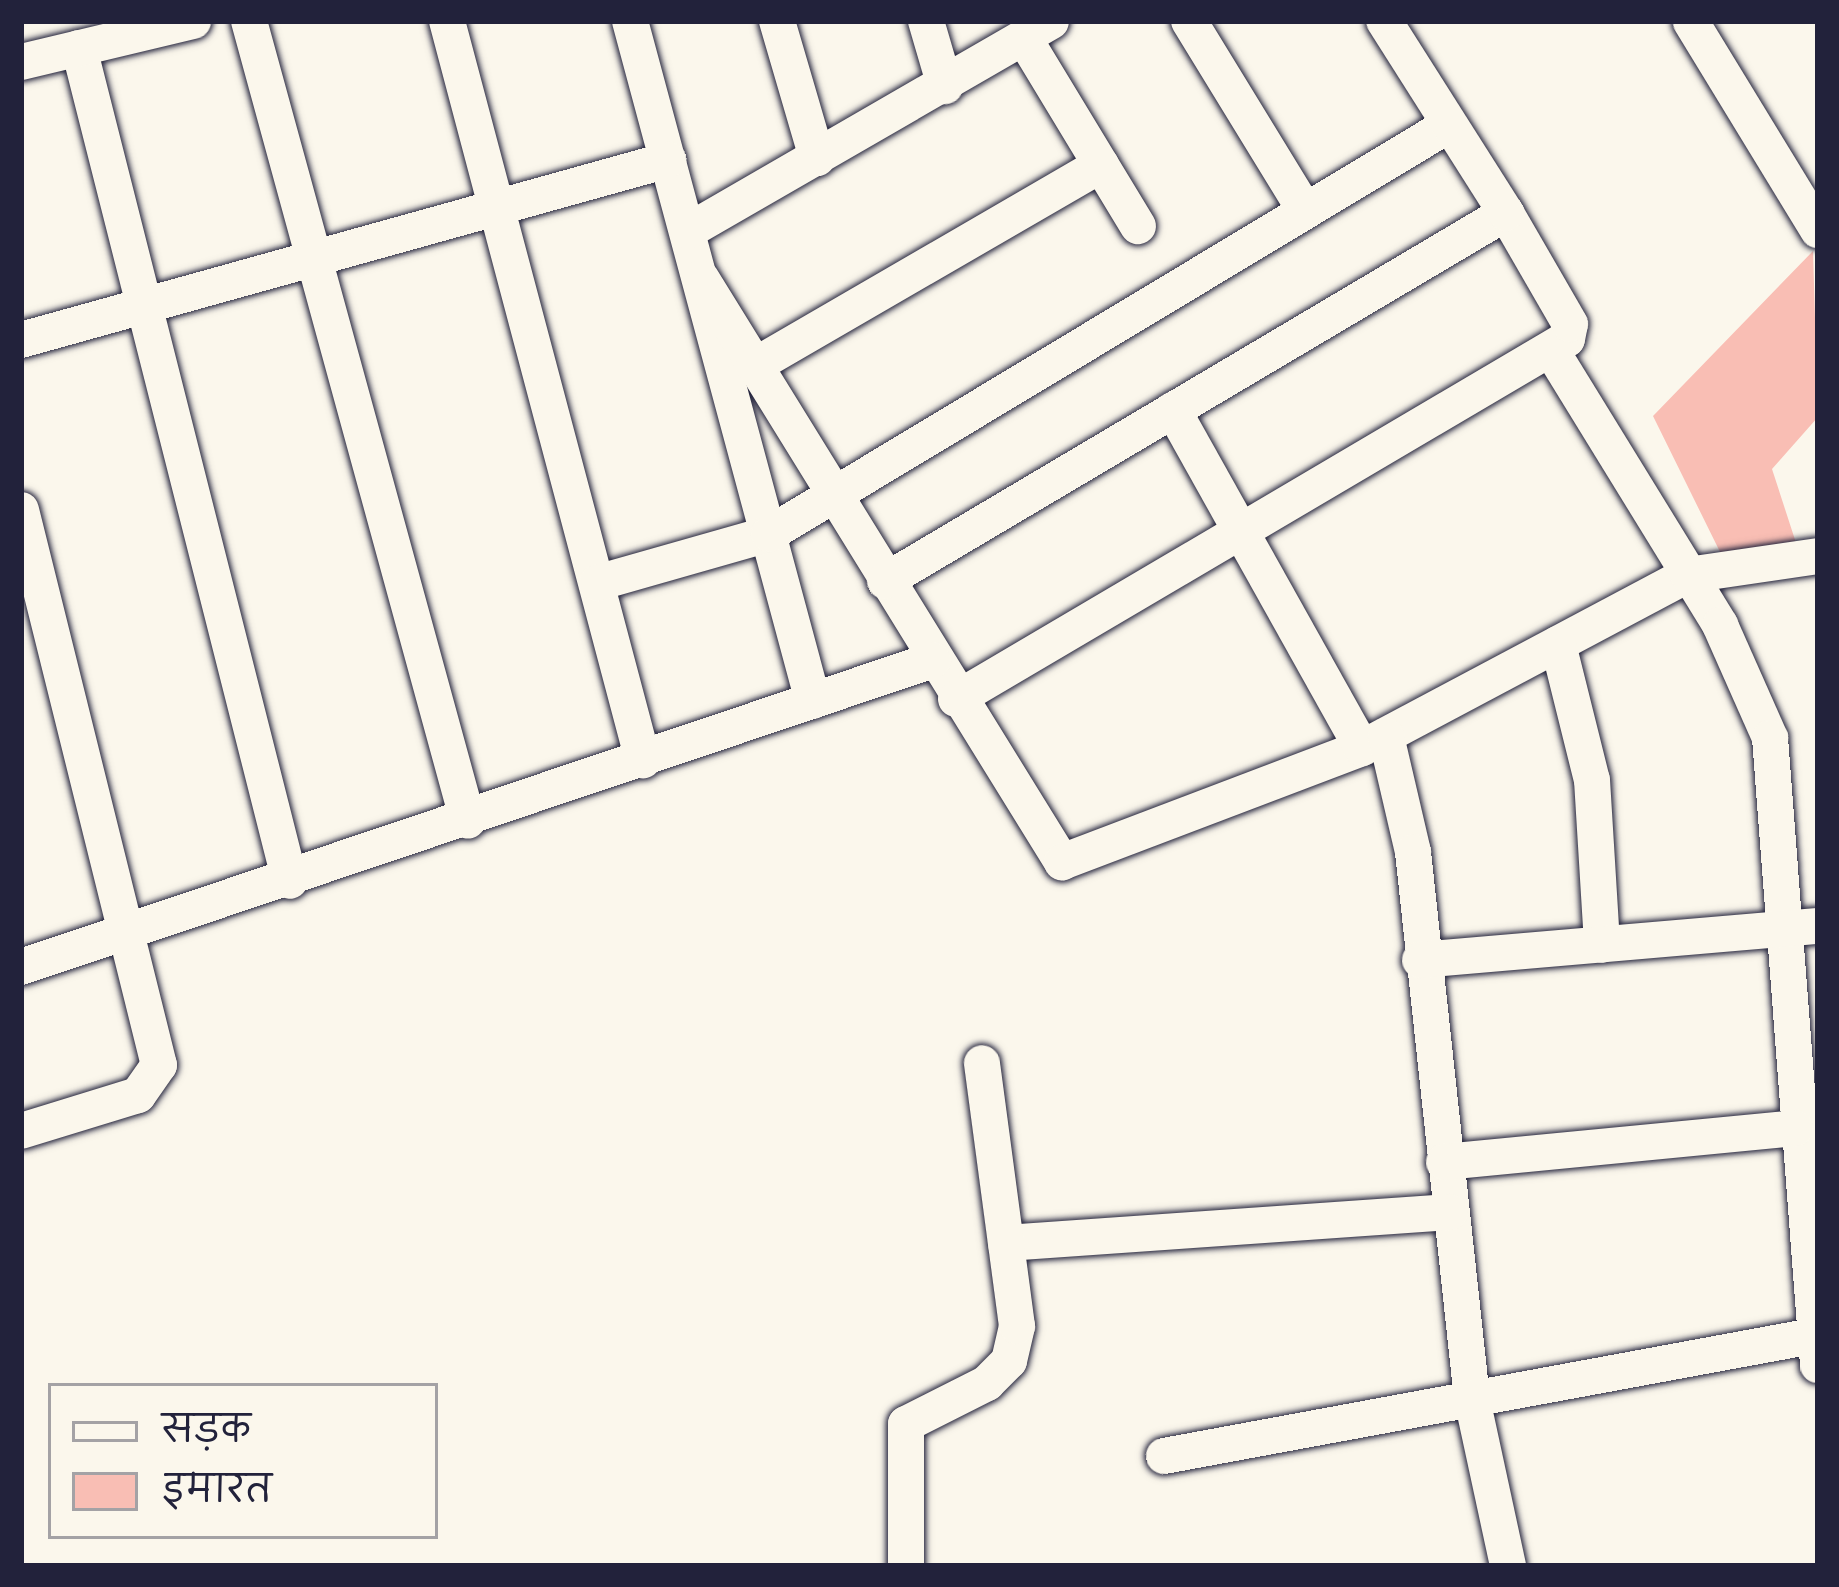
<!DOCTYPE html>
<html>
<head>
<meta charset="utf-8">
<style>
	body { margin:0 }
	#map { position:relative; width:1839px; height:1587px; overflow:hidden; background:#fbf7ec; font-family:"Patrick Hand","Playpen Sans Deva",sans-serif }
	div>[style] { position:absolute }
	.building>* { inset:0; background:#f9beb4 }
	.roads { filter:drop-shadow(0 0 3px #22223b) drop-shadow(0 0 3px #22223b) }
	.street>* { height:36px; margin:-18px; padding:0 18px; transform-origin:18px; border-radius:18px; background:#fbf7ec }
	span { translate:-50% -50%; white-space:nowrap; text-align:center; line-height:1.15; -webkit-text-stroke:9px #fbf7ec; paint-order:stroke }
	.frame { position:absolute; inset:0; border:24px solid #22223b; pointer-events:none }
	.legend { position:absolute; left:48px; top:1383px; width:390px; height:156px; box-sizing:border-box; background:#fbf7ec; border:3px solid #a4a2a5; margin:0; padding:15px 21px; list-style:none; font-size:36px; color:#22223b }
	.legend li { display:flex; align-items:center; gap:24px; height:60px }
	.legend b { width:60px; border:3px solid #a4a2a5 }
</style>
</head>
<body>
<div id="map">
	<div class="building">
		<i style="clip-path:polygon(1813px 251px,1818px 417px,1772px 469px,1798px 549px,1722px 556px,1653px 416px)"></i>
	</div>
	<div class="roads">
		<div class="street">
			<i style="left:249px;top:21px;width:829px;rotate:74.69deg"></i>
			<i style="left:447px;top:21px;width:765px;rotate:75.15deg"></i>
			<i style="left:630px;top:21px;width:704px;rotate:74.94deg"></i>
			<i style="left:777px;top:21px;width:143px;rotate:73.7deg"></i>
			<i style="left:926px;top:21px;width:68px;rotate:73.7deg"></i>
			<i style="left:1189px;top:21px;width:222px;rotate:58.5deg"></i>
			<i style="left:1691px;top:22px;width:244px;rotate:58.6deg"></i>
			<i style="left:1024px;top:38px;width:220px;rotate:58.8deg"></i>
			<i style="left:79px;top:48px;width:859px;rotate:75.79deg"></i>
			<i style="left:21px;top:62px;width:177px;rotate:-13.4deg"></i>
			<i style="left:688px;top:231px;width:419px;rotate:-30deg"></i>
			<i style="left:701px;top:278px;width:687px;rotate:58.28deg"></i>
			<i style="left:1062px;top:862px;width:321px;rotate:-20.8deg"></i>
			<i style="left:1362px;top:748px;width:369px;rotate:-28deg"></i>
			<i style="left:1688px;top:575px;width:131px;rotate:-8.3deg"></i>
			<i style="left:21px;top:340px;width:672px;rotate:-15.55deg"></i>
			<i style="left:1551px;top:350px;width:323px;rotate:58.4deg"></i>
			<i style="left:1720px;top:625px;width:124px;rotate:66.1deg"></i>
			<i style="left:1770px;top:738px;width:629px;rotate:85.62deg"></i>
			<i style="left:754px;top:366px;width:401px;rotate:-30.1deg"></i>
			<i style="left:1173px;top:410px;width:387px;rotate:60.8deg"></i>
			<i style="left:21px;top:510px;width:572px;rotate:76.04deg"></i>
			<i style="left:159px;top:1065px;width:37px;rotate:125deg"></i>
			<i style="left:138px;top:1095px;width:122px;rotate:162.9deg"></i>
			<i style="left:885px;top:581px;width:722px;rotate:-30.65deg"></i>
			<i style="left:597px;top:583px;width:179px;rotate:-15.9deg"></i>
			<i style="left:769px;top:534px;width:791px;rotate:-31.04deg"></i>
			<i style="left:1558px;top:644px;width:140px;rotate:76deg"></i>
			<i style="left:1592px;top:780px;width:165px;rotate:86.5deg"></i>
			<i style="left:956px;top:699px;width:709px;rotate:-30.51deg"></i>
			<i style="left:1567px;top:339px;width:15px;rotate:-79deg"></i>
			<i style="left:1570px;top:324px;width:128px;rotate:-120deg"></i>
			<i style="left:1506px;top:213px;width:227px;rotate:-122.4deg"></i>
			<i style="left:1386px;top:736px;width:119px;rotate:76.9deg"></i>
			<i style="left:1413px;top:852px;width:550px;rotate:83.84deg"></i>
			<i style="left:1472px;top:1399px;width:171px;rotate:77.8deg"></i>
			<i style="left:1420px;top:960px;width:399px;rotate:-4.9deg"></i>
			<i style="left:21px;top:967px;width:962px;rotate:-18.6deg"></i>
			<i style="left:1444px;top:1162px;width:353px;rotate:-5.5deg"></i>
			<i style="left:1006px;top:1243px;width:445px;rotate:-4deg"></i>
			<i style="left:1164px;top:1456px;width:665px;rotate:-10.48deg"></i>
			<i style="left:906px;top:1566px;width:142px;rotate:-90deg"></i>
			<i style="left:906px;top:1424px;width:91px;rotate:-26.8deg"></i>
			<i style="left:987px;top:1383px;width:31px;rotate:-45deg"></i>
			<i style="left:1009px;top:1361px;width:36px;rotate:-77deg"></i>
			<i style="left:1017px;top:1326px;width:265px;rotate:-97.6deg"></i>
		</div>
	</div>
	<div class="frame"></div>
	<ul class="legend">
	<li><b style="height:15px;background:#fbf7ec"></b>सड़क</li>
	<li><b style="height:33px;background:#f9beb4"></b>इमारत</li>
	</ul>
</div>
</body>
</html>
